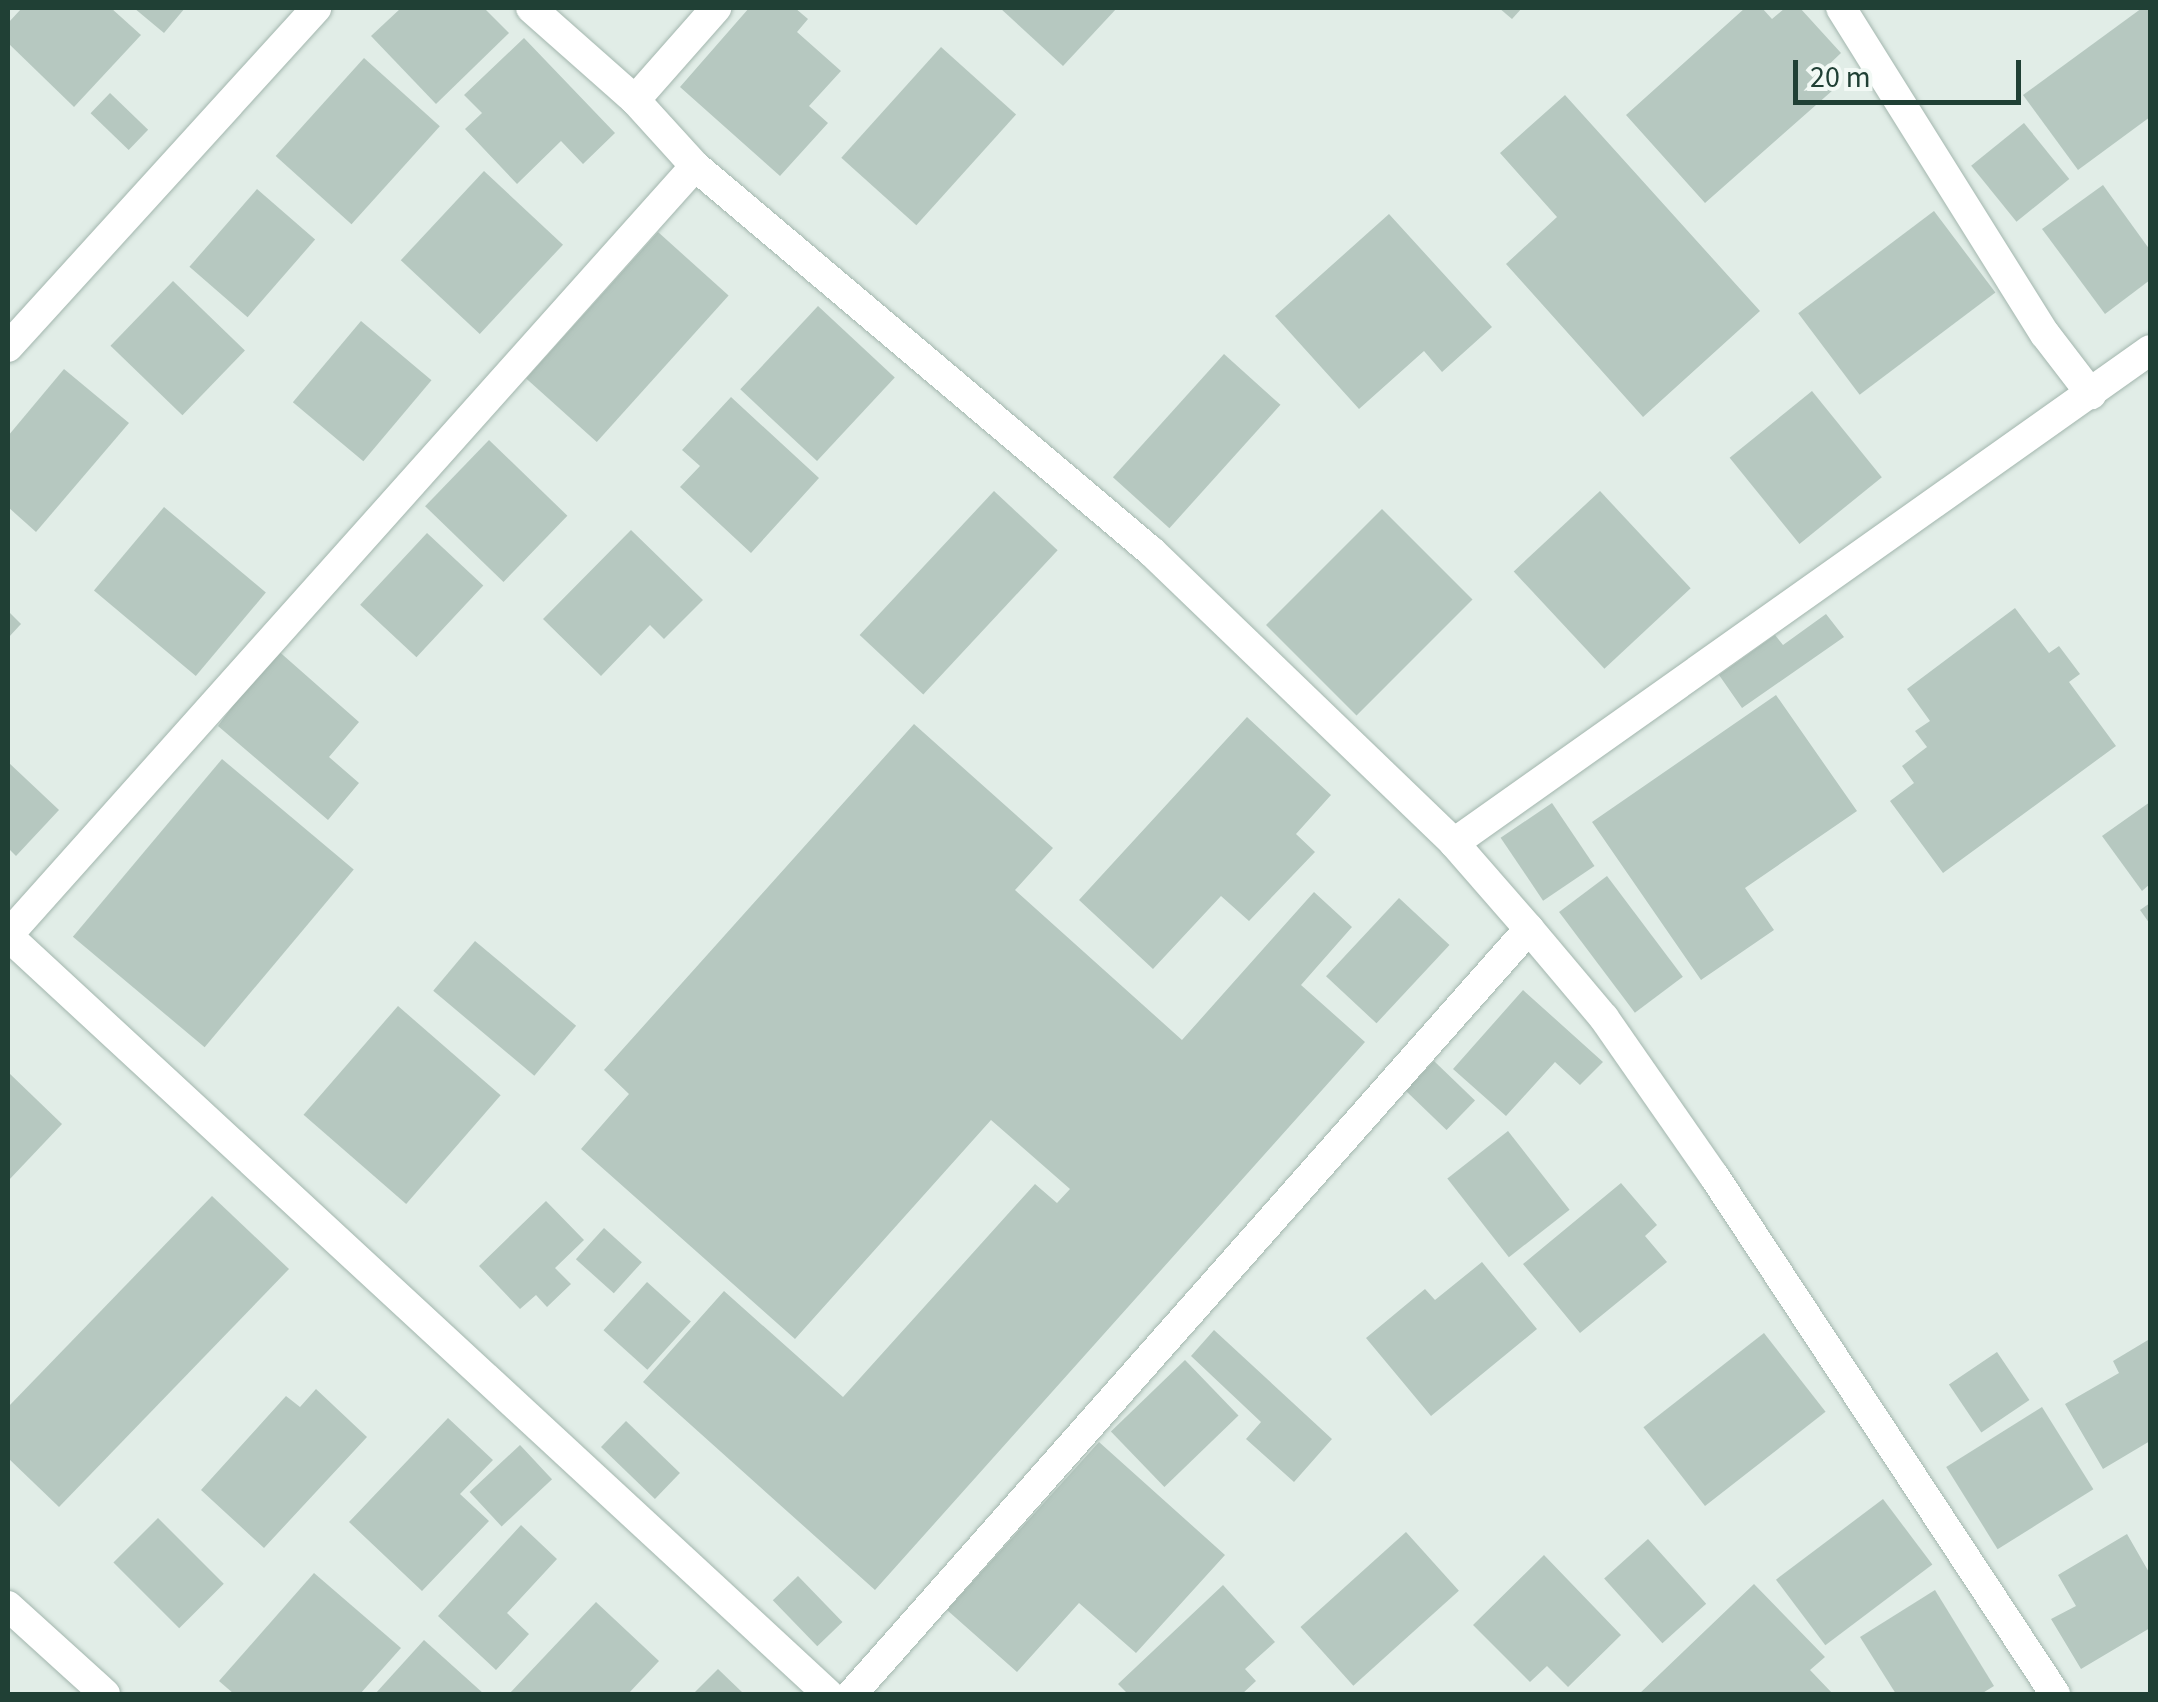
<!DOCTYPE html>
<html>
<head>
<meta charset="utf-8">
<style>
	body { margin:0 }
	#map { position:relative; width:2158px; height:1702px; overflow:hidden; background:#e1ede7; font-family:"Source Sans 3",sans-serif }
	div>[style] { position:absolute }
	.building>* { inset:0; background:#b6c8c0; transform-origin:0 0 }
	.roads { filter:drop-shadow(0 0 2px #a3b6ae) drop-shadow(0 0 2px #a3b6ae) }
	.minor>* { height:30px; margin:-15px; padding:0 15px; transform-origin:15px; border-radius:15px; background:#fff }
	.tertiary>* { height:30px; margin:-15px; padding:0 15px; transform-origin:15px; border-radius:15px; background:#fff }
	span { translate:-50% -50%; white-space:nowrap; text-align:center; line-height:1.15; -webkit-text-stroke:9px #f2f9f5; paint-order:stroke }
	.frame { position:absolute; inset:0; border:10px solid #204035; pointer-events:none }
	.scale { position:absolute; left:1793px; top:60px; width:228px; height:45px; box-sizing:border-box; border:5px solid #204035; border-top:0; padding-left:12px; font-size:30px; line-height:35px; white-space:nowrap; color:#204035; -webkit-text-stroke:8px #f2f9f5; paint-order:stroke }
</style>
</head>
<body>
<div id="map">
	<div class="building">
		<i style="clip-path:polygon(22px 8px,111px 8px,141px 35px,74px 107px,8px 43px,8px 23px)"></i>
		<i style="clip-path:polygon(134px 8px,185px 8px,164px 33px)"></i>
		<i style="clip-path:polygon(401px 8px,484px 8px,509px 33px,436px 104px,371px 36px)"></i>
		<i style="clip-path:polygon(749px 8px,795px 8px,808px 19px,797px 32px,841px 71px,809px 106px,828px 123px,780px 176px,680px 87px)"></i>
		<i style="clip-path:polygon(1000px 8px,1117px 8px,1063px 66px)"></i>
		<i style="clip-path:polygon(1499px 8px,1522px 8px,1512px 19px)"></i>
		<i style="clip-path:polygon(1745px 8px,1762px 8px,1772px 19px,1785px 8px,1800px 8px,1841px 53px,1819px 74px,1833px 90px,1705px 203px,1626px 115px)"></i>
		<i style="clip-path:polygon(2142px 8px,2150px 8px,2150px 117px,2078px 170px,2023px 95px)"></i>
		<i style="clip-path:polygon(524px 38px,615px 133px,583px 164px,561px 141px,517px 184px,465px 129px,482px 113px,464px 95px)"></i>
		<i style="left:941px;top:47px;width:101px;height:149px;rotate:42deg"></i>
		<i style="left:364px;top:58px;width:102px;height:132px;rotate:42deg"></i>
		<i style="left:110px;top:93px;width:53px;height:28px;rotate:44deg"></i>
		<i style="clip-path:polygon(1565px 95px,1760px 311px,1643px 417px,1506px 264px,1557px 217px,1500px 153px)"></i>
		<i style="left:2024px;top:123px;width:72px;height:68px;rotate:51deg"></i>
		<i style="left:484px;top:171px;width:108px;height:122px;rotate:43deg"></i>
		<i style="clip-path:polygon(2103px 185px,2150px 250px,2150px 280px,2105px 314px,2042px 229px)"></i>
		<i style="left:257px;top:189px;width:77px;height:103px;rotate:41deg"></i>
		<i style="left:1934px;top:211px;width:102px;height:170px;rotate:53deg"></i>
		<i style="clip-path:polygon(1389px 214px,1492px 327px,1442px 372px,1424px 351px,1359px 409px,1275px 316px)"></i>
		<i style="left:658px;top:232px;width:95px;height:197px;rotate:42deg"></i>
		<i style="left:173px;top:281px;width:100px;height:90px;rotate:44deg"></i>
		<i style="left:818px;top:306px;width:105px;height:114px;rotate:43deg"></i>
		<i style="left:361px;top:321px;width:92px;height:106px;rotate:40deg"></i>
		<i style="left:1224px;top:354px;width:76px;height:166px;rotate:42deg"></i>
		<i style="clip-path:polygon(64px 369px,129px 423px,36px 532px,8px 507px,8px 436px)"></i>
		<i style="left:1812px;top:391px;width:111px;height:106px;rotate:51deg"></i>
		<i style="clip-path:polygon(731px 397px,819px 478px,751px 553px,680px 487px,700px 466px,682px 450px)"></i>
		<i style="left:489px;top:440px;width:109px;height:92px;rotate:44deg"></i>
		<i style="left:994px;top:491px;width:87px;height:197px;rotate:43deg"></i>
		<i style="left:1600px;top:491px;width:133px;height:118px;rotate:47deg"></i>
		<i style="left:164px;top:507px;width:133px;height:109px;rotate:40deg"></i>
		<i style="left:1382px;top:509px;width:128px;height:164px;rotate:45deg"></i>
		<i style="clip-path:polygon(631px 530px,703px 600px,664px 639px,650px 625px,601px 676px,543px 619px)"></i>
		<i style="left:427px;top:533px;width:77px;height:98px;rotate:43deg"></i>
		<i style="clip-path:polygon(2015px 608px,2049px 653px,2059px 646px,2080px 674px,2069px 682px,2116px 746px,1943px 873px,1890px 801px,1914px 783px,1902px 766px,1927px 747px,1915px 731px,1930px 721px,1907px 689px)"></i>
		<i style="clip-path:polygon(8px 611px,21px 624px,8px 638px)"></i>
		<i style="clip-path:polygon(1826px 614px,1844px 637px,1742px 708px,1719px 675px,1775px 635px,1783px 645px)"></i>
		<i style="clip-path:polygon(275px 648px,359px 722px,329px 757px,359px 783px,328px 820px,218px 726px)"></i>
		<i style="clip-path:polygon(1776px 695px,1857px 811px,1745px 888px,1774px 930px,1701px 980px,1592px 822px)"></i>
		<i style="clip-path:polygon(1247px 717px,1331px 795px,1296px 834px,1315px 852px,1249px 921px,1221px 896px,1153px 969px,1079px 900px)"></i>
		<i style="clip-path:polygon(914px 724px,1053px 848px,1015px 890px,1182px 1040px,1314px 892px,1352px 927px,1301px 985px,1365px 1042px,875px 1590px,643px 1382px,724px 1291px,843px 1397px,1035px 1184px,1057px 1203px,1070px 1189px,991px 1120px,795px 1339px,581px 1149px,629px 1094px,604px 1070px)"></i>
		<i style="left:222px;top:759px;width:172px;height:232px;rotate:40deg"></i>
		<i style="clip-path:polygon(8px 762px,59px 810px,16px 856px,8px 848px)"></i>
		<i style="clip-path:polygon(2150px 802px,2150px 884px,2142px 891px,2102px 836px)"></i>
		<i style="left:1552px;top:803px;width:76px;height:62px;rotate:56deg"></i>
		<i style="left:1607px;top:876px;width:126px;height:60px;rotate:53deg"></i>
		<i style="left:1399px;top:898px;width:69px;height:107px;rotate:43deg"></i>
		<i style="clip-path:polygon(2150px 903px,2150px 924px,2140px 910px)"></i>
		<i style="left:475px;top:941px;width:132px;height:65px;rotate:40deg"></i>
		<i style="clip-path:polygon(1523px 990px,1603px 1062px,1580px 1085px,1555px 1062px,1506px 1116px,1453px 1069px)"></i>
		<i style="left:398px;top:1006px;width:136px;height:144px;rotate:41deg"></i>
		<i style="left:1434px;top:1061px;width:57px;height:41px;rotate:44deg"></i>
		<i style="clip-path:polygon(8px 1072px,62px 1124px,8px 1181px)"></i>
		<i style="left:1508px;top:1131px;width:100px;height:77px;rotate:52deg"></i>
		<i style="clip-path:polygon(1621px 1183px,1657px 1225px,1645px 1236px,1667px 1262px,1580px 1333px,1523px 1264px)"></i>
		<i style="clip-path:polygon(212px 1196px,289px 1269px,59px 1507px,8px 1458px,8px 1407px)"></i>
		<i style="clip-path:polygon(546px 1201px,584px 1240px,555px 1268px,571px 1284px,547px 1307px,536px 1295px,520px 1309px,479px 1266px)"></i>
		<i style="left:604px;top:1228px;width:51px;height:42px;rotate:42deg"></i>
		<i style="clip-path:polygon(1482px 1262px,1537px 1329px,1431px 1416px,1366px 1338px,1425px 1289px,1435px 1300px)"></i>
		<i style="left:647px;top:1282px;width:59px;height:65px;rotate:42deg"></i>
		<i style="clip-path:polygon(1214px 1330px,1332px 1439px,1294px 1482px,1246px 1439px,1261px 1422px,1191px 1356px)"></i>
		<i style="left:1764px;top:1333px;width:100px;height:153px;rotate:52deg"></i>
		<i style="clip-path:polygon(2148px 1340px,2150px 1441px,2103px 1469px,2065px 1404px,2119px 1373px,2113px 1361px)"></i>
		<i style="left:1997px;top:1352px;width:58px;height:58px;rotate:56deg"></i>
		<i style="left:1185px;top:1360px;width:77px;height:103px;rotate:46deg"></i>
		<i style="clip-path:polygon(316px 1389px,367px 1437px,264px 1548px,201px 1490px,286px 1396px,300px 1407px)"></i>
		<i style="left:2042px;top:1407px;width:97px;height:113px;rotate:58deg"></i>
		<i style="clip-path:polygon(448px 1418px,493px 1460px,460px 1494px,489px 1521px,422px 1591px,349px 1522px)"></i>
		<i style="left:626px;top:1421px;width:75px;height:36px;rotate:44deg"></i>
		<i style="clip-path:polygon(1099px 1442px,1225px 1555px,1136px 1653px,1079px 1603px,1017px 1672px,947px 1610px)"></i>
		<i style="left:520px;top:1445px;width:47px;height:69px;rotate:47deg"></i>
		<i style="left:1883px;top:1499px;width:82px;height:134px;rotate:53deg"></i>
		<i style="left:158px;top:1518px;width:93px;height:63px;rotate:45deg"></i>
		<i style="clip-path:polygon(521px 1525px,557px 1559px,507px 1613px,529px 1634px,496px 1670px,438px 1616px)"></i>
		<i style="left:1406px;top:1532px;width:79px;height:142px;rotate:48deg"></i>
		<i style="clip-path:polygon(2127px 1534px,2150px 1574px,2150px 1628px,2081px 1669px,2051px 1619px,2076px 1606px,2058px 1575px)"></i>
		<i style="left:1648px;top:1539px;width:87px;height:59px;rotate:48deg"></i>
		<i style="clip-path:polygon(1544px 1555px,1621px 1635px,1568px 1687px,1547px 1666px,1530px 1682px,1473px 1625px)"></i>
		<i style="clip-path:polygon(314px 1573px,401px 1648px,360px 1694px,234px 1694px,219px 1681px)"></i>
		<i style="left:798px;top:1576px;width:64px;height:35px;rotate:46deg"></i>
		<i style="clip-path:polygon(1754px 1584px,1825px 1657px,1810px 1670px,1833px 1694px,1639px 1694px)"></i>
		<i style="clip-path:polygon(1223px 1585px,1275px 1642px,1245px 1669px,1256px 1681px,1242px 1694px,1128px 1694px,1118px 1684px)"></i>
		<i style="clip-path:polygon(1935px 1590px,1994px 1686px,1981px 1694px,1896px 1694px,1860px 1637px)"></i>
		<i style="clip-path:polygon(596px 1602px,659px 1661px,628px 1694px,509px 1694px)"></i>
		<i style="clip-path:polygon(424px 1640px,484px 1694px,375px 1694px)"></i>
		<i style="clip-path:polygon(718px 1669px,744px 1694px,693px 1694px)"></i>
	</div>
	<div class="roads">
		<div class="minor">
			<i style="left:531px;top:8px;width:139px;rotate:41.5deg"></i>
			<i style="left:635px;top:100px;width:89px;rotate:47.7deg"></i>
			<i style="left:695px;top:166px;width:598px;rotate:40.19deg"></i>
			<i style="left:1152px;top:552px;width:419px;rotate:43.9deg"></i>
			<i style="left:1454px;top:843px;width:114px;rotate:48.9deg"></i>
			<i style="left:1529px;top:929px;width:1022px;rotate:131.51deg"></i>
			<i style="left:1841px;top:8px;width:385px;rotate:58deg"></i>
			<i style="left:2045px;top:334px;width:76px;rotate:52.5deg"></i>
			<i style="left:635px;top:100px;width:123px;rotate:-48.6deg"></i>
			<i style="left:8px;top:347px;width:458px;rotate:-47.7deg"></i>
			<i style="left:1454px;top:843px;width:853px;rotate:-35.31deg"></i>
			<i style="left:1529px;top:929px;width:116px;rotate:49.9deg"></i>
			<i style="left:1604px;top:1018px;width:193px;rotate:55.2deg"></i>
			<i style="left:1714px;top:1176px;width:620px;rotate:56.64deg"></i>
			<i style="left:8px;top:935px;width:1031px;rotate:-48.22deg"></i>
			<i style="left:8px;top:1606px;width:131px;rotate:42.2deg"></i>
		</div>
		<div class="tertiary">
			<i style="left:8px;top:936px;width:1117px;rotate:42.75deg"></i>
		</div>
	</div>
	<div class="frame"></div>
	<div class="scale">20 m</div>
</div>
</body>
</html>
